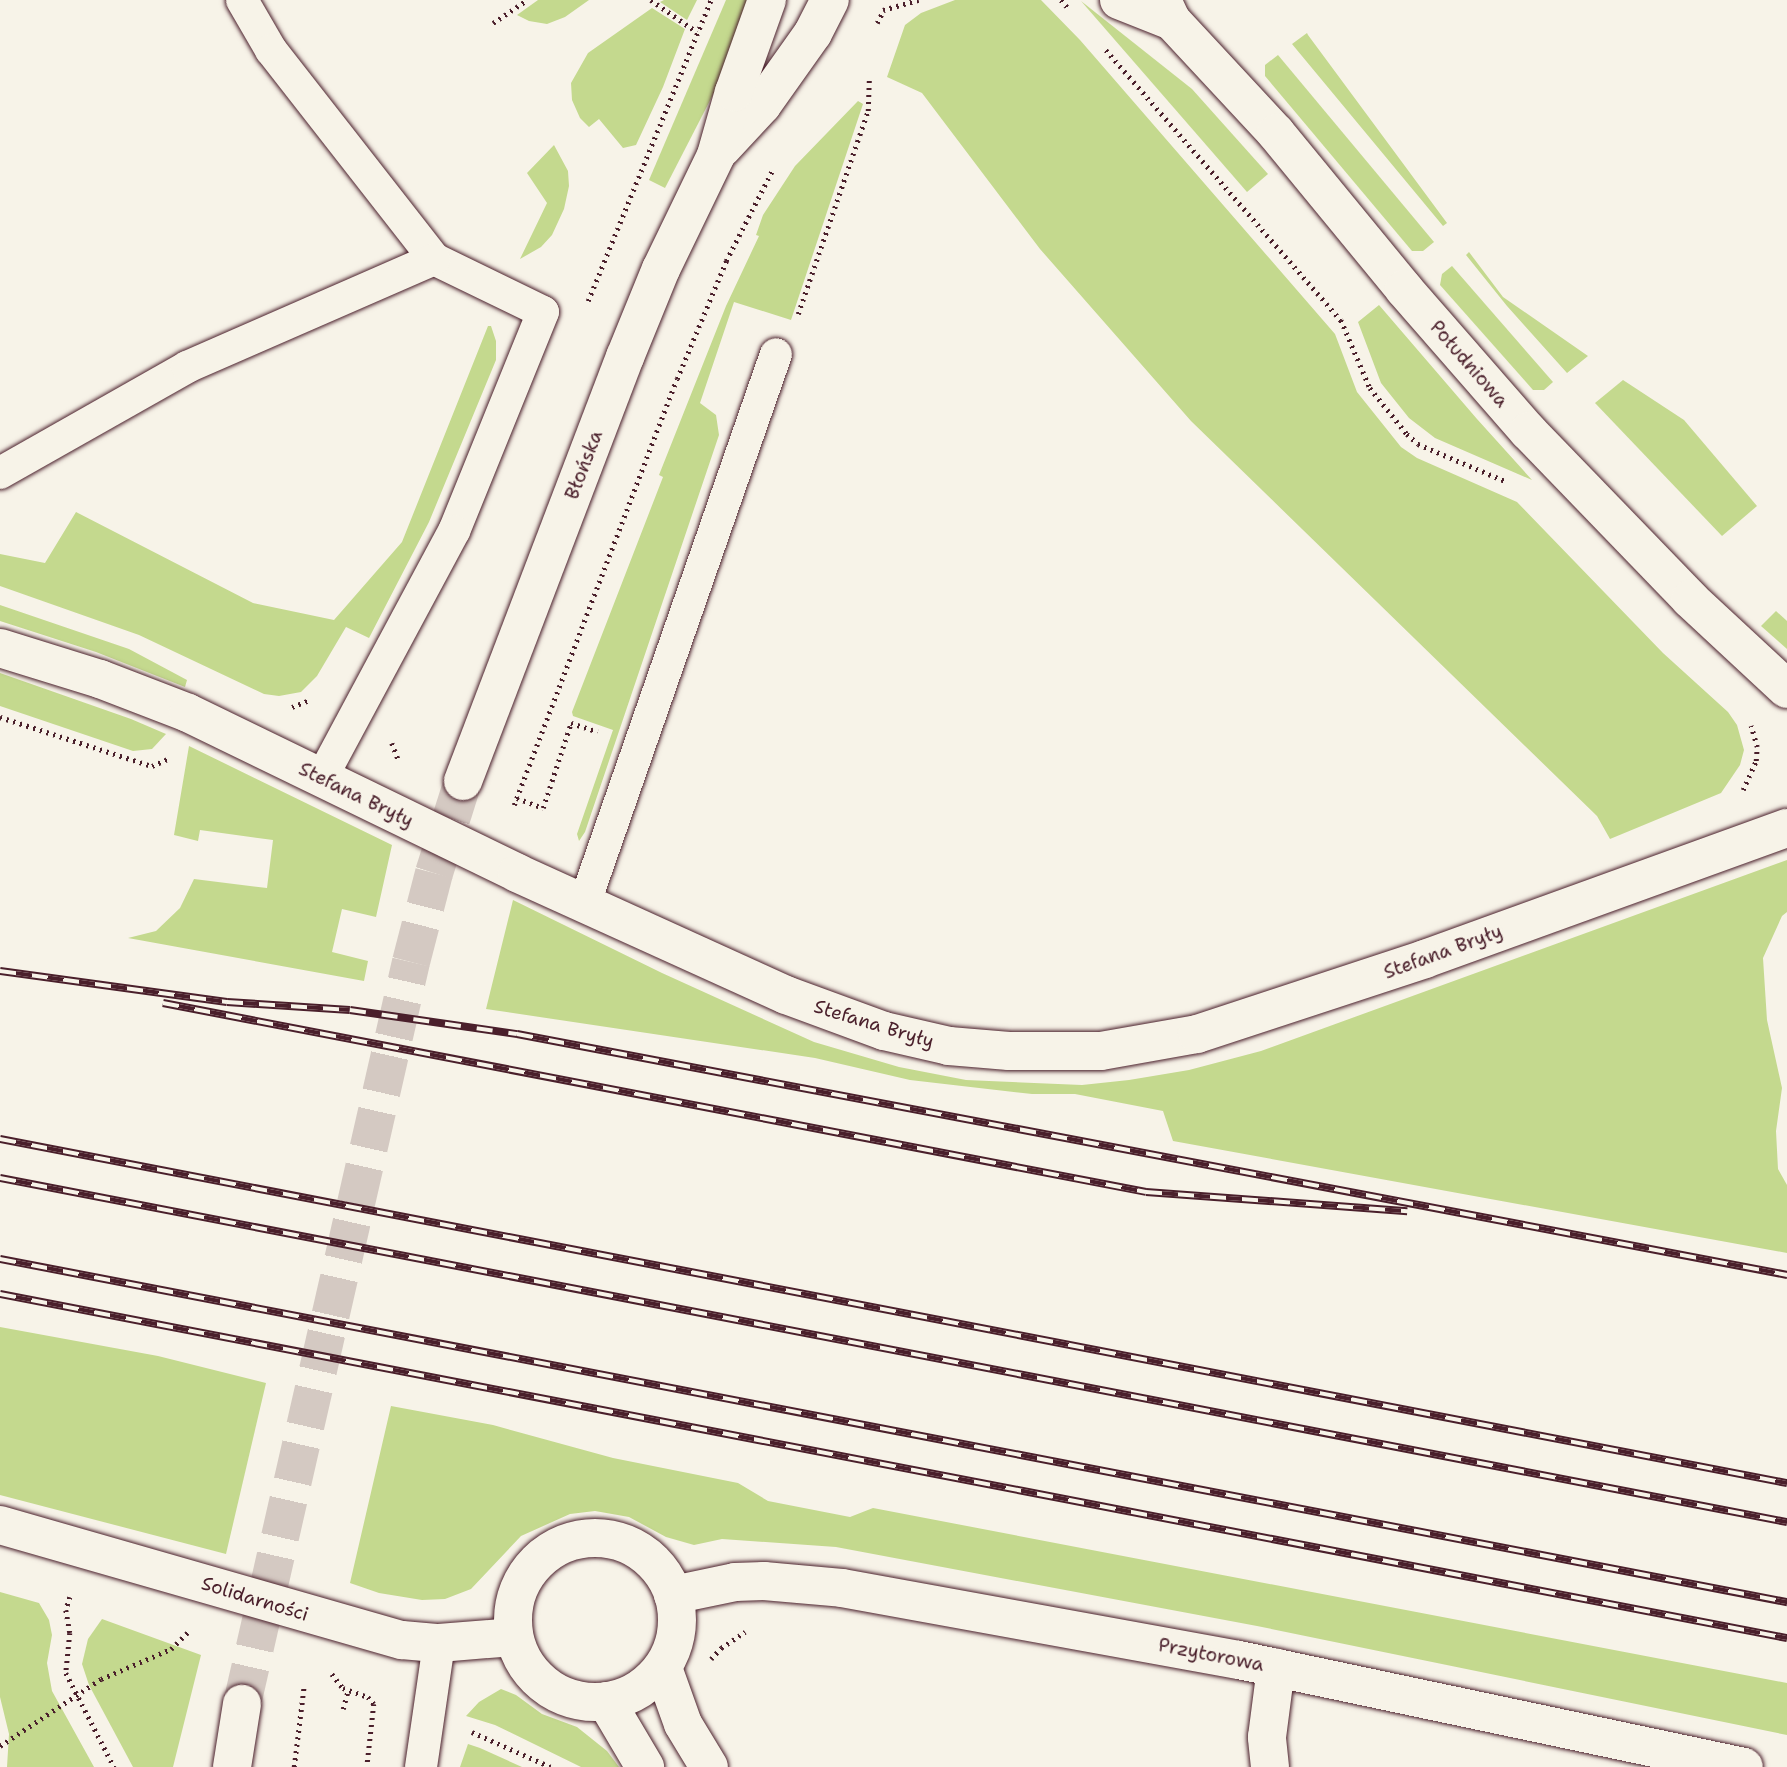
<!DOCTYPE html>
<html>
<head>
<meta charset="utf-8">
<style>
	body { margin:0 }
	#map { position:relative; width:1787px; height:1767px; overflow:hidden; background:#f7f3e8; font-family:"Shantell Sans",sans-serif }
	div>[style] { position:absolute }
	.green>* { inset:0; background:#c4d98e }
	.tertiary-tunnel>* { height:38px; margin-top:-19px; transform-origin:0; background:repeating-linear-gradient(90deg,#d4c9c2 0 38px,transparent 0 57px) }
	.path>* { height:4.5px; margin-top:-2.25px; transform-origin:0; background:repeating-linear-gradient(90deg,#4a1f2b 0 2px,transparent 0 7px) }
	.roads { filter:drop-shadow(0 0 2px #4a1f2b) drop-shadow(0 0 2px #4a1f2b) }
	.service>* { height:32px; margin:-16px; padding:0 16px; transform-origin:16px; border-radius:16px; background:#f7f3e8 }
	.minor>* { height:38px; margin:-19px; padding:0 19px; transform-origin:19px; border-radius:19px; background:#f7f3e8 }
	.tertiary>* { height:38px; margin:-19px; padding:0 19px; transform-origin:19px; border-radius:19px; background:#f7f3e8 }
	.tertiary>.ring { margin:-19px; padding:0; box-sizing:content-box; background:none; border:38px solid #f7f3e8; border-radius:50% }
	.rail>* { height:8px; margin-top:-4px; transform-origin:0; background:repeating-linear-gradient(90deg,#f7f3e8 0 16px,#4a1f2b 0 32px); box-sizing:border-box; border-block:2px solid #4a1f2b }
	span { translate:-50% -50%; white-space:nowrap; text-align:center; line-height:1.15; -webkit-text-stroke:5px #f7f3e8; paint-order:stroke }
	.street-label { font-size:19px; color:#4a1f2b }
</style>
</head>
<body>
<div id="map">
	<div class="green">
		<i style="clip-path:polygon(538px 0,589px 0,565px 17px,547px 24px,529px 21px,517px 15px)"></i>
		<i style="clip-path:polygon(664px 0,697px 0,687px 20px,660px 2px)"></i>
		<i style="clip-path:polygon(726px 0,748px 0,719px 83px,665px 188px,649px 180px)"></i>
		<i style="clip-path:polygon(955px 0,1041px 0,1080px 40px,1335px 334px,1357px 392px,1401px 447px,1417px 458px,1517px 502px,1663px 653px,1728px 712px,1737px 725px,1744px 750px,1740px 765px,1721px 793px,1610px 839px,1597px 816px,1191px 421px,1040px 249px,922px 93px,887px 77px,905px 25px,921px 13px)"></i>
		<i style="clip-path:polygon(1081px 1px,1192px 89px,1268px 174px,1247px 192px)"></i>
		<i style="clip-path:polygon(652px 8px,685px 29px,663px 87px,636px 145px,623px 148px,599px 119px,589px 127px,580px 118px,572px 100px,571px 83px,588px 53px)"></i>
		<i style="clip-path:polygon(1307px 33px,1308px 35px,1447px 223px,1443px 226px,1292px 44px)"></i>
		<i style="clip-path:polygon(1278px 55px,1434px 242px,1423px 251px,1412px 251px,1265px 76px,1265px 65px)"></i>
		<i style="clip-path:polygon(858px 101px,863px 104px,791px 320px,734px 302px,700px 403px,716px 415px,719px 435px,585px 832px,579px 841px,577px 834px,613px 730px,573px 716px,572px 712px,663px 477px,659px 475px,726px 306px,759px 236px,756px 235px,763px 215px,795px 166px)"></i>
		<i style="clip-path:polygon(554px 145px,568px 171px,569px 186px,564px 209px,552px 235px,541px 247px,520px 259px,547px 203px,527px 173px)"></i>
		<i style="clip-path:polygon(1469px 252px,1503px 297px,1588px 356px,1567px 373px,1507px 306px,1466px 255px)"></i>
		<i style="clip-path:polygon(1452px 266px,1553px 382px,1544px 390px,1533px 390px,1440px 285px,1442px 274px)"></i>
		<i style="clip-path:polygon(1379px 305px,1477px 419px,1532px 480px,1435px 438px,1409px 418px,1381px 383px,1358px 322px)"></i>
		<i style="clip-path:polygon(488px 326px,491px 326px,496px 341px,496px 360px,429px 522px,369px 638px,346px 627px,317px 676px,301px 692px,279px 696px,264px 694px,139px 635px,0 586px,0 554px,45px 563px,76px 512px,253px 603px,334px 620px,402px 542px)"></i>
		<i style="clip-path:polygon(1623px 380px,1684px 420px,1757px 506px,1722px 536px,1595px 403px)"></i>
		<i style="clip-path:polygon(0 605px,129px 649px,187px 680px,185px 687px,96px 652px,0 621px)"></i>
		<i style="clip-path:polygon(1776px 611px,1787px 621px,1787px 649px,1761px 626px)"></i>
		<i style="clip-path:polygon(0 673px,131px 719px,166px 734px,152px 749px,133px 751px,0 706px)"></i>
		<i style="clip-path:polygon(189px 746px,392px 845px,376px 917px,342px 909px,332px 952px,368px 961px,364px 981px,128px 938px,156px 931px,180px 908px,194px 879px,267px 888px,273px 840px,200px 830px,198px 841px,174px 835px)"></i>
		<i style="clip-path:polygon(1787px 860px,1787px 912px,1782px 916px,1763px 958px,1767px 1020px,1782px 1088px,1776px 1131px,1778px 1169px,1787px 1185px,1787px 1253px,1173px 1141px,1163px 1111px,1075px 1094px,1032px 1094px,910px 1080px,815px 1058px,486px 1009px,513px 900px,662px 973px,814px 1042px,899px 1067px,966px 1080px,1082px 1085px,1129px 1080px,1189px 1070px,1261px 1051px)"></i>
		<i style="clip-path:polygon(0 1327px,158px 1356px,266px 1383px,226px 1554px,0 1495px)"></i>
		<i style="clip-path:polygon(391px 1406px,493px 1425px,613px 1458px,738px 1483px,768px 1501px,850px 1517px,873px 1508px,1787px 1683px,1787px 1735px,1257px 1626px,836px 1547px,722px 1539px,694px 1545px,666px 1537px,629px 1517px,595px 1511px,570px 1514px,521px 1536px,471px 1589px,445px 1599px,422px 1600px,379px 1593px,350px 1583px)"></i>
		<i style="clip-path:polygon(0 1592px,39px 1603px,49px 1620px,52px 1635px,47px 1663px,52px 1691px,94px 1767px,7px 1767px,9px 1734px,0 1697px)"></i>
		<i style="clip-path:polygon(102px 1619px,201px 1655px,173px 1767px,133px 1767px,89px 1685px,82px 1664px,88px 1639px)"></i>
		<i style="clip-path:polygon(501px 1689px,516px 1695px,542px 1714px,577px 1727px,607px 1751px,619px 1767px,581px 1767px,495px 1725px,466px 1716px,479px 1702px)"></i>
		<i style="clip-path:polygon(468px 1744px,480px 1748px,522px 1767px,460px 1767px)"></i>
	</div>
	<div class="tertiary-tunnel">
		<i style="left:242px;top:1704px;width:761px;rotate:-77.17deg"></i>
		<i style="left:411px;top:962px;width:92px;rotate:-75.5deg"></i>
		<i style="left:434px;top:873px;width:96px;rotate:-72.5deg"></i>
	</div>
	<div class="path">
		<i style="left:651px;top:0;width:56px;rotate:34.8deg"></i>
		<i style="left:1061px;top:0;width:13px;rotate:48deg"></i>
		<i style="left:883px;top:10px;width:37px;rotate:-16deg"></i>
		<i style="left:493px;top:23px;width:41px;rotate:-34.1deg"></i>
		<i style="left:877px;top:23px;width:13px;rotate:-63deg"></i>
		<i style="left:1106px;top:50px;width:358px;rotate:49deg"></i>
		<i style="left:1341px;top:320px;width:74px;rotate:66.9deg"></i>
		<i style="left:1370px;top:388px;width:59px;rotate:51.2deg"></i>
		<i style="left:1407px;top:434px;width:15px;rotate:42deg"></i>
		<i style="left:1418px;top:444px;width:95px;rotate:23deg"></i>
		<i style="left:588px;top:301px;width:325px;rotate:-67.8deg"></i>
		<i style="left:798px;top:314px;width:215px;rotate:-71deg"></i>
		<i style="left:868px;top:111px;width:32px;rotate:-88deg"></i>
		<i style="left:292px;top:707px;width:18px;rotate:-22deg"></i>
		<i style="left:0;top:717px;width:160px;rotate:17.9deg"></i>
		<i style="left:152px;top:766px;width:17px;rotate:-24deg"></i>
		<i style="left:392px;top:743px;width:19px;rotate:69deg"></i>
		<i style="left:1743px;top:790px;width:32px;rotate:-66deg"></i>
		<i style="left:1756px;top:761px;width:14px;rotate:-86deg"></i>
		<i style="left:1757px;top:747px;width:22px;rotate:-106deg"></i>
		<i style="left:517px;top:798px;width:28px;rotate:21deg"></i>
		<i style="left:543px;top:808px;width:89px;rotate:-71.8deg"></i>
		<i style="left:571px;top:723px;width:28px;rotate:18deg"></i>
		<i style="left:514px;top:805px;width:456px;rotate:-69.1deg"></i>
		<i style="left:677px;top:379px;width:128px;rotate:-67.4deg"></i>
		<i style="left:726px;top:261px;width:101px;rotate:-62.9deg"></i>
		<i style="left:70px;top:1597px;width:14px;rotate:107deg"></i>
		<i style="left:66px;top:1610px;width:23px;rotate:80deg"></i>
		<i style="left:70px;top:1633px;width:40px;rotate:95.7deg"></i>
		<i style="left:66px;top:1673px;width:106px;rotate:62.9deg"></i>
		<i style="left:711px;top:1659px;width:15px;rotate:-48deg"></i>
		<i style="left:721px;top:1648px;width:29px;rotate:-34deg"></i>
		<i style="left:332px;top:1674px;width:18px;rotate:52deg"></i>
		<i style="left:343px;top:1688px;width:27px;rotate:20deg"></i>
		<i style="left:368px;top:1697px;width:9px;rotate:49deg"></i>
		<i style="left:374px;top:1704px;width:63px;rotate:96.3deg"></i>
		<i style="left:343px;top:1709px;width:20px;rotate:-75deg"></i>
		<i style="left:472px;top:1732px;width:86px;rotate:23.9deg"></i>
		<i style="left:0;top:1746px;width:121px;rotate:-33.6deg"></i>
		<i style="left:101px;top:1679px;width:76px;rotate:-23.2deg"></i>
		<i style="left:171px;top:1649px;width:25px;rotate:-45deg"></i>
		<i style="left:294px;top:1767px;width:82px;rotate:-83deg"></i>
	</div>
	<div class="roads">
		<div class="service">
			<i style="left:242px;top:0;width:58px;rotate:59.9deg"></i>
			<i style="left:271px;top:50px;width:265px;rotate:52deg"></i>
			<i style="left:434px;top:259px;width:121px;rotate:25.9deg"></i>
			<i style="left:543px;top:312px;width:236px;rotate:112.1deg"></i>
			<i style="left:454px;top:531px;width:281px;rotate:118.2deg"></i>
			<i style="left:0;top:473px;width:215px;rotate:-29.5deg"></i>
			<i style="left:187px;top:367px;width:270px;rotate:-23.6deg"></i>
			<i style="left:585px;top:902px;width:580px;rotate:-70.78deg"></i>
			<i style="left:421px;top:1767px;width:125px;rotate:-81.7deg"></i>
		</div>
		<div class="minor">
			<i style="left:0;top:648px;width:105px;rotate:17.2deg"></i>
			<i style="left:100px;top:679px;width:94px;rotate:21.1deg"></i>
			<i style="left:188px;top:713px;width:366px;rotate:25.9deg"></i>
			<i style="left:517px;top:873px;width:295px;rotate:24.4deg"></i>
			<i style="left:786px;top:995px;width:104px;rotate:20.2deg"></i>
			<i style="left:884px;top:1031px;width:67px;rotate:13deg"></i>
			<i style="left:949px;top:1046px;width:60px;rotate:4.8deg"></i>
			<i style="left:1009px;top:1051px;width:92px"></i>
			<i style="left:1101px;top:1051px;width:97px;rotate:-10deg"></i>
			<i style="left:1197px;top:1034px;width:240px;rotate:-18.2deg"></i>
			<i style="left:1425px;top:959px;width:385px;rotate:-19.9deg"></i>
			<i style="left:1270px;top:1767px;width:30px;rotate:-96deg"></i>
			<i style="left:1267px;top:1737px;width:70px;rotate:-82.6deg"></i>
		</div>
		<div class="tertiary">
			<i style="left:1119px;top:0;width:57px;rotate:21.6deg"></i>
			<i style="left:1162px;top:0;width:23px;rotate:65deg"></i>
			<i style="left:1172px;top:21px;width:153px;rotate:47.1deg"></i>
			<i style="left:1276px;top:133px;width:202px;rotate:50.6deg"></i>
			<i style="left:1404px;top:289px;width:189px;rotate:48.9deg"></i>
			<i style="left:1528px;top:431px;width:233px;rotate:46deg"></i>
			<i style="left:1690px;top:599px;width:132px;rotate:42.9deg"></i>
			<i style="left:722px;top:148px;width:59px;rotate:-47.1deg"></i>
			<i style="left:762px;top:105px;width:88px;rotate:-54.7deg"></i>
			<i style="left:813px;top:33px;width:37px;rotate:-63deg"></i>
			<i style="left:463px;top:781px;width:454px;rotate:-69.1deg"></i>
			<i style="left:625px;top:357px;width:95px;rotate:-67.8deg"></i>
			<i style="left:661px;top:269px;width:127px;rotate:-64.2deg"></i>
			<i style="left:716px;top:155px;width:66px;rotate:-74.1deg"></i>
			<i style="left:734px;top:92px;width:98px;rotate:-70.3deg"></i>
			<i style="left:0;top:1525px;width:418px;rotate:16deg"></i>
			<i style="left:402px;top:1640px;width:37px;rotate:5deg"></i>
			<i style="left:439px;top:1643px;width:75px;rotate:-4.6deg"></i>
			<i class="ring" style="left:513px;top:1538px;width:126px;height:126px"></i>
			<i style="left:673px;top:1595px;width:63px;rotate:-11.8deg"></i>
			<i style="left:735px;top:1582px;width:29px;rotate:-2deg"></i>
			<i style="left:764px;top:1581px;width:78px;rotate:5.1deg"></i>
			<i style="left:842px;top:1588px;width:403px;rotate:10.3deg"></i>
			<i style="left:1239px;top:1660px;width:516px;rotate:11.96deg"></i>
			<i style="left:663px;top:1668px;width:59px;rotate:70.3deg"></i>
			<i style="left:683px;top:1724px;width:50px;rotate:58.8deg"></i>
			<i style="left:606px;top:1701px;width:77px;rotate:59.4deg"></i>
			<i style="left:232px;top:1767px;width:64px;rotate:-81deg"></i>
		</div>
	</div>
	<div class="rail">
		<i style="left:0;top:971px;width:229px;rotate:7.8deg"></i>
		<i style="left:227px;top:1002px;width:123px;rotate:3.7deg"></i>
		<i style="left:350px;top:1010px;width:169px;rotate:8.2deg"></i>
		<i style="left:517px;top:1034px;width:1293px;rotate:10.74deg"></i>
		<i style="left:163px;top:1003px;width:1001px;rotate:10.88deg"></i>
		<i style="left:1146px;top:1192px;width:262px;rotate:4.2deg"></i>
		<i style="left:0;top:1139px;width:1820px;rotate:10.9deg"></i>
		<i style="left:0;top:1178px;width:1820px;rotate:10.9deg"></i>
		<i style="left:0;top:1259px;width:1820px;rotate:10.87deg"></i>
		<i style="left:0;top:1294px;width:1820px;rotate:10.9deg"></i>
	</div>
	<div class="street-label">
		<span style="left:1469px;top:364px;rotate:49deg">Południowa</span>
		<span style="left:584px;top:465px;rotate:-69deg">Błońska</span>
		<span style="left:356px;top:795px;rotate:26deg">Stefana Bryły</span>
		<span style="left:1443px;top:952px;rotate:-20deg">Stefana Bryły</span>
		<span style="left:874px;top:1024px;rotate:17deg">Stefana Bryły</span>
		<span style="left:255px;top:1599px;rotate:17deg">Solidarności</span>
		<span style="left:1211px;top:1655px;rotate:11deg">Przytorowa</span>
	</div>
</div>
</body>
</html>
